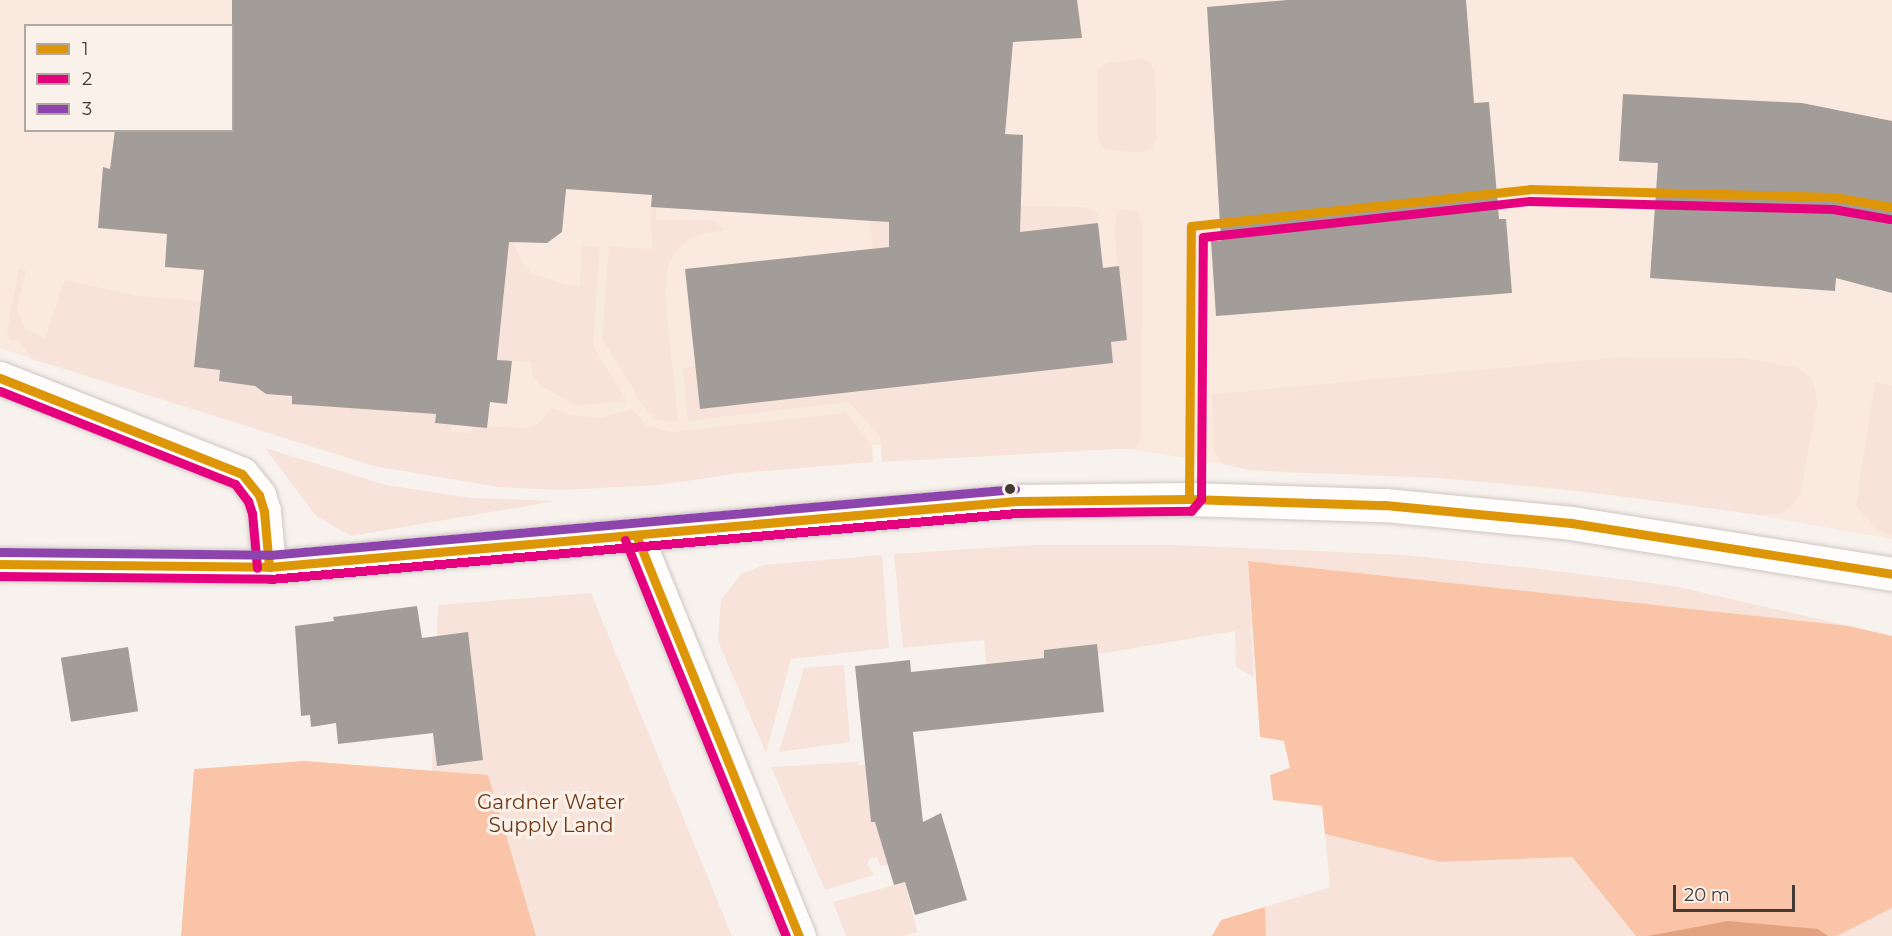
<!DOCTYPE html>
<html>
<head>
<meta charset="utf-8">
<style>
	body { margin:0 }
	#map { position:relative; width:1892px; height:936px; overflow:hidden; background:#f8f2ee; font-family:Montserrat,sans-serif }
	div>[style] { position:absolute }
	.built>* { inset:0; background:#fae9df }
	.green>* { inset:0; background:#f7e3d9 }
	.forest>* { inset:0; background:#fac4a8 }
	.water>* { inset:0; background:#e2a27f }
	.building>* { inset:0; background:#a39d99; transform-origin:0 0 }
	.roads { filter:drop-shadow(0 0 2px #cec6c2) drop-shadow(0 0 2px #cec6c2) }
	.secondary>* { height:33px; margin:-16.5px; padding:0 16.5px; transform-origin:16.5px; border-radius:16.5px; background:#fefdfc }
	.bus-1>* { height:9px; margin:-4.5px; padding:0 4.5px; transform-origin:4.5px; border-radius:4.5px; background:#dc9608 }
	.bus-2>* { height:9px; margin:-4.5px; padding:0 4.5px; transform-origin:4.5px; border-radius:4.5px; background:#e5007d }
	.bus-3>* { height:9px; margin:-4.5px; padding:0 4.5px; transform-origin:4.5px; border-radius:4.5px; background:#8e44ad }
	.dots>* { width:16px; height:16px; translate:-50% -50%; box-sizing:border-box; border:3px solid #fbf1eb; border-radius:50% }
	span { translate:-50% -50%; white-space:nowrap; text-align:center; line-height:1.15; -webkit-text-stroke:6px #fbf1eb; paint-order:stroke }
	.park-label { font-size:20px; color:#703613 }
	.legend { position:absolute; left:24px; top:24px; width:210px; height:108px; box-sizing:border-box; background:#fbf1eb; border:2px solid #b2a8a2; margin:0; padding:8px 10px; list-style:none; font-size:18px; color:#443a35 }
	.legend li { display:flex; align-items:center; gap:12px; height:30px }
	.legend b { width:30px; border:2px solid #b2a8a2 }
	.scale { position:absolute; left:1673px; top:885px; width:122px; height:27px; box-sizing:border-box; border:3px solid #443a35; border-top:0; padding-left:8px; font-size:18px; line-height:21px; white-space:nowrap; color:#443a35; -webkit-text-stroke:4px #fbf1eb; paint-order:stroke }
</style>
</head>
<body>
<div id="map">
	<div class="built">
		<i style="clip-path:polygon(evenodd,0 0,1892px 0,1892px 539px,1682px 502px,1441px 478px,1275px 472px,1129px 449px,872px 445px,442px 474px,32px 359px,0 348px,0 0,26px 26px,232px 26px,232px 130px,26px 130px,26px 26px)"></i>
	</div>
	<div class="green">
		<i style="clip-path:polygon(1143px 59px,1151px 63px,1155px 73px,1156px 138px,1152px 148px,1142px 153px,1104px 149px,1098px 140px,1097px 70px,1107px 63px)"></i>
		<i style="clip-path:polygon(879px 204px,1088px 207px,1097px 213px,1098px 223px,873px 248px,869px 216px)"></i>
		<i style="clip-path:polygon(651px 207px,656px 207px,656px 220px,713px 220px,725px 230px,697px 235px,685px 243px,673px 254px,668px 268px,665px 294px,678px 421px,658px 420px,646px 410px,602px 338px,609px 246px,652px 249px)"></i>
		<i style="clip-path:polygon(1123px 209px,1139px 212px,1143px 228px,1141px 437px,1136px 448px,882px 462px,880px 436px,849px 402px,688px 421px,683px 368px,696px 366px,1113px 363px,1111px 342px,1127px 339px,1114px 230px,1117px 211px)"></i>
		<i style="clip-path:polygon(475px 223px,513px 242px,522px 262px,533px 274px,567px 285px,580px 285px,582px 246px,600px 247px,593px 346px,627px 402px,575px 405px,540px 385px,533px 376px,531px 362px,497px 360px,505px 285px,481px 283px)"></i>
		<i style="clip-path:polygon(19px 269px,26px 271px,16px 310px,26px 329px,45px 338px,65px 280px,138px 296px,201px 301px,194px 367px,220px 370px,219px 381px,259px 386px,266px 394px,436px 414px,435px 423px,451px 425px,451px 431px,472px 433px,472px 426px,526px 428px,538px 424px,552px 408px,571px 415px,599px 418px,632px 409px,647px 426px,670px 432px,846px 413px,872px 445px,873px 462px,740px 473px,659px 485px,561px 490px,498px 487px,374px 466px,32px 359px,18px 340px,10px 341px,7px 331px)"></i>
		<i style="clip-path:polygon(1620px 357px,1744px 358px,1798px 368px,1808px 376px,1815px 387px,1817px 404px,1800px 494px,1790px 507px,1781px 514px,1760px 515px,1566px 489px,1441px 478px,1248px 470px,1223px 464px,1214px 452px,1212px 394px)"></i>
		<i style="clip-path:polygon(1875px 382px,1892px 386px,1892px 536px,1877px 529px,1856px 506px)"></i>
		<i style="clip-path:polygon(265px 448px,386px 485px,472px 498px,556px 501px,351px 536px,316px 516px)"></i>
		<i style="clip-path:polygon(1033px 545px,1176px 545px,1404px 555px,1532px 568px,1674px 586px,1849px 626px,1248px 561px,1254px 677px,1236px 667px,1235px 631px,1098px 654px,1096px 645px,1044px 650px,1044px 658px,986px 664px,984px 640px,903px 648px,894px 554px)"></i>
		<i style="clip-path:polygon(882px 555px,889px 648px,791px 659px,766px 753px,718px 641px,721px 600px,741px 574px,764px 565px)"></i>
		<i style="clip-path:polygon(591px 593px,732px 936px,426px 936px,438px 605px)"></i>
		<i style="clip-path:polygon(844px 665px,850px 742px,779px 752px,804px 668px)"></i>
		<i style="clip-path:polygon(858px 762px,859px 765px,865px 765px,871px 822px,903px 818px,897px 863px,880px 866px,877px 857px,869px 859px,867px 865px,874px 875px,825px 890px,771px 767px)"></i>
		<i style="clip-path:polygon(1325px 834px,1440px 862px,1572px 857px,1636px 936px,1266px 936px,1265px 907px,1330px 887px)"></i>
		<i style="clip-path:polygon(905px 882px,917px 932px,904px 936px,846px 936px,833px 902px)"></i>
		<i style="clip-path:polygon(1892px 908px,1892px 936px,1837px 936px)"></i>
	</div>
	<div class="forest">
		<i style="clip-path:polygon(1248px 561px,1849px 626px,1892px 636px,1892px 908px,1837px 936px,1636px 936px,1572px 857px,1440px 862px,1325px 834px,1322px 806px,1273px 800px,1270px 775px,1290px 768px,1284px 741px,1260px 737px)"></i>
		<i style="clip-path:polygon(304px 761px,488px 775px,536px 936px,181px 936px,194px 769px)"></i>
		<i style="clip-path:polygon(1265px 907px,1266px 936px,1212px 936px,1221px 920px)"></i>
	</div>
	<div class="water">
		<i style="clip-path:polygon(1728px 921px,1818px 929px,1828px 936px,1648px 936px)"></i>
	</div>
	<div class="building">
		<i style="clip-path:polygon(232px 0,1077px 0,1082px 38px,1013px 42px,1005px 134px,1023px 135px,1020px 232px,1098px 223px,1103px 268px,1119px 266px,1127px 340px,1111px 342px,1113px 363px,700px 409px,685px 269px,889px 247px,889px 222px,651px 207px,652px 195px,566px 189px,562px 232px,547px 243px,509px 242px,497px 360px,512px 361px,507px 404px,490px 402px,487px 428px,435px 423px,436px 414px,292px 404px,292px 396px,266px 394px,255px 386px,219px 381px,220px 370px,194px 367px,204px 270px,165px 267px,167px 234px,98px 228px,103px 167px,110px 169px,115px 130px,232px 130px)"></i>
		<i style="clip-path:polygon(1287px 0,1466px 0,1474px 103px,1489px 102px,1499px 219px,1506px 219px,1512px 293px,1216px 316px,1211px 241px,1221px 241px,1207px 7px)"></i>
		<i style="clip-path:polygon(1623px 94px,1802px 103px,1892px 121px,1892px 293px,1836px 278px,1835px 291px,1650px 278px,1658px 163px,1619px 161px)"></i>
		<i style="clip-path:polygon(417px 606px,422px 638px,468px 632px,483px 760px,437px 766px,433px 733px,338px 744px,336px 723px,311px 727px,310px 715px,301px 716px,295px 626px,334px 621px,333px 617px)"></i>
		<i style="clip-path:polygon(1097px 644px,1104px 712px,913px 732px,923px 822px,941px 813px,967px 900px,915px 915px,905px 882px,894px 885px,875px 822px,871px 822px,855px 666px,910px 660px,911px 672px,1044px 658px,1044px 650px)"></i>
		<i style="left:128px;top:647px;width:65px;height:68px;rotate:81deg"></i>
	</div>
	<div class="roads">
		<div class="secondary">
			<i style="left:0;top:378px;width:260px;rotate:21.6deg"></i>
			<i style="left:242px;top:474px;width:27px;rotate:51deg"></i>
			<i style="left:259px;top:495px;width:17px;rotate:73deg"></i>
			<i style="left:264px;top:511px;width:56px;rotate:84.9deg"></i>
			<i style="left:636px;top:535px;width:433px;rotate:67.9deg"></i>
			<i style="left:0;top:564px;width:269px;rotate:0.6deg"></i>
			<i style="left:269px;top:567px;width:750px;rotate:-5.05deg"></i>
			<i style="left:1016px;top:501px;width:173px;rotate:-0.7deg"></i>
			<i style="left:1189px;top:499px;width:196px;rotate:1.8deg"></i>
			<i style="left:1385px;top:505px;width:187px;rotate:5.5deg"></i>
			<i style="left:1571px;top:523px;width:325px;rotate:9deg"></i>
		</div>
	</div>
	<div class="bus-1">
		<i style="left:0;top:378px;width:260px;rotate:21.6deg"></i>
		<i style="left:242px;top:474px;width:27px;rotate:51deg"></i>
		<i style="left:259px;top:495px;width:17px;rotate:73deg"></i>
		<i style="left:264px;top:511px;width:56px;rotate:84.9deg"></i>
		<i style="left:1189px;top:499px;width:273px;rotate:-89.6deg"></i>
		<i style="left:1191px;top:226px;width:341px;rotate:-6.2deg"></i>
		<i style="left:1530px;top:189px;width:304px;rotate:1.5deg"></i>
		<i style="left:1834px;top:197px;width:59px;rotate:9.8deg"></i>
		<i style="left:636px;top:535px;width:433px;rotate:67.9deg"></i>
		<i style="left:0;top:564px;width:269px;rotate:0.6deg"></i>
		<i style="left:269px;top:567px;width:750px;rotate:-5.05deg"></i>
		<i style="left:1016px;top:501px;width:173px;rotate:-0.7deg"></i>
		<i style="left:1189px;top:499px;width:196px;rotate:1.8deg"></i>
		<i style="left:1385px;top:505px;width:187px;rotate:5.5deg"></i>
		<i style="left:1571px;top:523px;width:325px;rotate:9deg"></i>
	</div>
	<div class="bus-2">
		<i style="left:0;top:391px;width:253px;rotate:21.6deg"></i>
		<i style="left:235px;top:484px;width:21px;rotate:53deg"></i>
		<i style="left:248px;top:501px;width:13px;rotate:72deg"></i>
		<i style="left:252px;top:513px;width:55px;rotate:84.8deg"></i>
		<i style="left:625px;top:540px;width:427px;rotate:67.9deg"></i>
		<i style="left:0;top:576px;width:270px;rotate:0.6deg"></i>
		<i style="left:270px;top:579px;width:750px;rotate:-5.05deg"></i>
		<i style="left:1017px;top:513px;width:174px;rotate:-0.7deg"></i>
		<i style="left:1191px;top:511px;width:16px;rotate:-50deg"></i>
		<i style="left:1201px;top:499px;width:262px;rotate:-89.6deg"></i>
		<i style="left:1203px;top:237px;width:329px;rotate:-6.3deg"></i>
		<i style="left:1530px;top:201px;width:303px;rotate:1.5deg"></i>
		<i style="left:1833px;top:209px;width:58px;rotate:10deg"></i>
	</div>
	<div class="bus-3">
		<i style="left:0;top:552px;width:269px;rotate:0.6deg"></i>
		<i style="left:269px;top:555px;width:749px;rotate:-5.06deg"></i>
	</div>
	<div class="dots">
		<i style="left:1010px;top:489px;background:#443a35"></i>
	</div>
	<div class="park-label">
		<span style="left:551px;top:814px">Gardner Water<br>Supply Land</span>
	</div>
	<ul class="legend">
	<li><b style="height:8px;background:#dc9608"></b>1</li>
	<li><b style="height:8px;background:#e5007d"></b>2</li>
	<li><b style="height:8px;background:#8e44ad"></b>3</li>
	</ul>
	<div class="scale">20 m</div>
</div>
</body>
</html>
